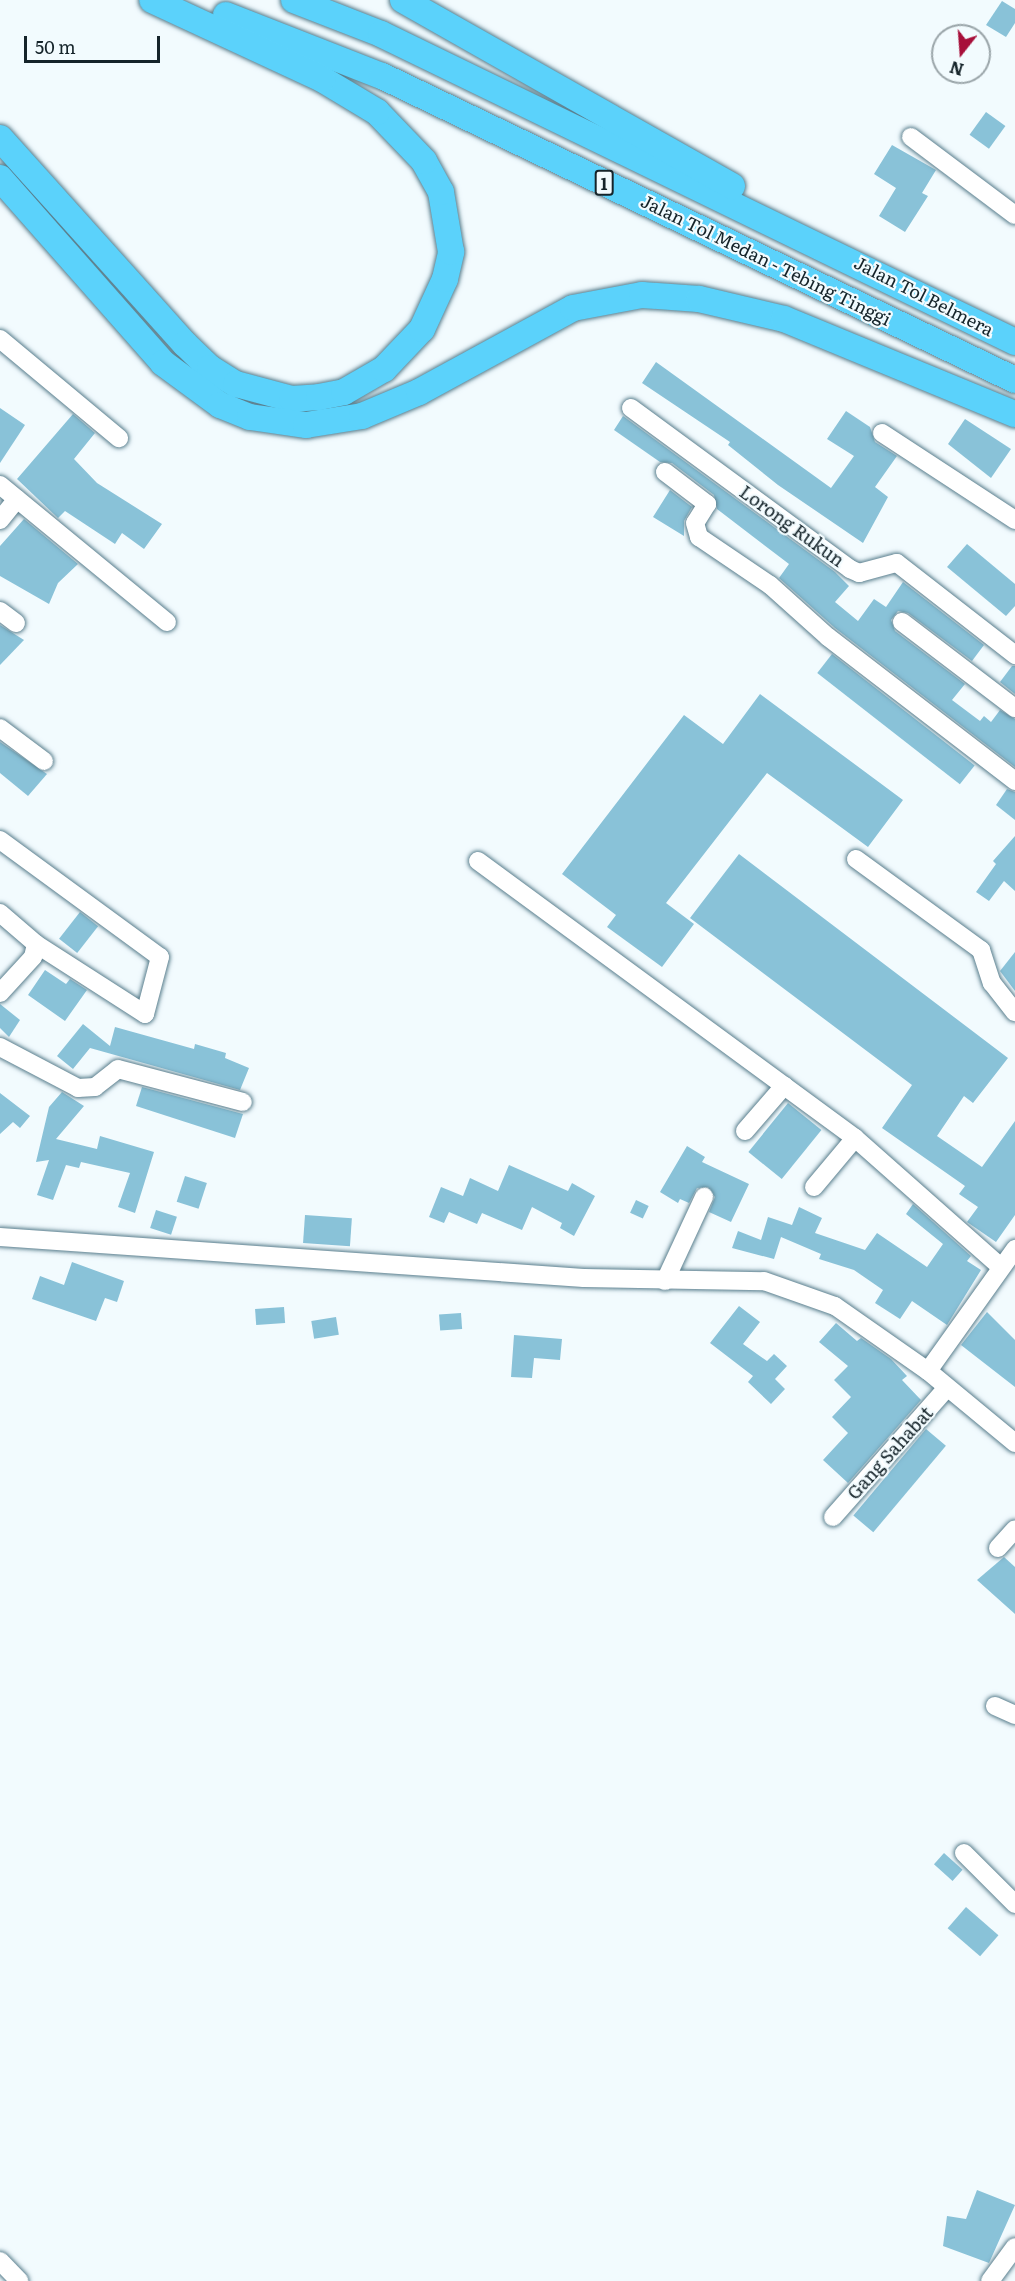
<!DOCTYPE html>
<html>
<head>
<meta charset="utf-8">
<style>
	body { margin:0 }
	#map { position:relative; width:1015px; height:2281px; overflow:hidden; background:#f2fbfe; font-family:Literata,serif }
	div>[style] { position:absolute }
	.building>* { inset:0; background:#89c2d8; transform-origin:0 0 }
	.roads { filter:drop-shadow(0 0 2px #597e8d) drop-shadow(0 0 2px #597e8d) }
	.minor>* { height:18px; margin:-9px; padding:0 9px; transform-origin:9px; border-radius:9px; background:#fff }
	.highway>* { height:26px; margin:-13px; padding:0 13px; transform-origin:13px; border-radius:13px; background:#5bd2fb }
	span { translate:-50% -50%; white-space:nowrap; text-align:center; line-height:1.15; -webkit-text-stroke:4.5px #f2fbfe; paint-order:stroke }
	.shield-label span { padding:2px 4px; background:#f2fbfe; border:2px solid; border-radius:4px; -webkit-text-stroke-width:0 }
	.shield-label { font-size:16px; color:#15242a; font-weight:700 }
	.street-label { font-size:18px; color:#15242a }
	.north { position:absolute; left:931px; top:24px; width:60px; height:60px; box-sizing:border-box; background:#f2fbfe; border:2px solid #9aa5a9; border-radius:50%; rotate:197deg; font-size:16px; font-weight:700; line-height:24px; text-align:center; color:#15242a }
	.north::after { content:''; display:block; margin:auto; width:21px; height:27px; background:#a70f3a; clip-path:polygon(50% 0,100% 100%,50% 72%,0 100%) }
	.scale { position:absolute; left:24px; top:36px; width:136px; height:27px; box-sizing:border-box; border:3px solid #15242a; border-top:0; padding-left:8px; font-size:18px; line-height:21px; white-space:nowrap; color:#15242a; -webkit-text-stroke:4px #f2fbfe; paint-order:stroke }
</style>
</head>
<body>
<div id="map">
	<div class="building">
		<i style="clip-path:polygon(1002px 1px,1015px 9px,1015px 23px,1006px 37px,986px 25px)"></i>
		<i style="left:986px;top:112px;width:24px;height:28px;rotate:36deg"></i>
		<i style="clip-path:polygon(892px 145px,936px 170px,922px 193px,928px 196px,905px 232px,879px 216px,896px 188px,874px 174px)"></i>
		<i style="clip-path:polygon(656px 362px,831px 488px,854px 456px,827px 439px,846px 411px,870px 427px,875px 442px,897px 456px,875px 487px,888px 497px,863px 543px,778px 485px,728px 445px,730px 442px,642px 383px)"></i>
		<i style="clip-path:polygon(0 408px,25px 425px,0 463px)"></i>
		<i style="clip-path:polygon(73px 414px,95px 433px,74px 459px,97px 483px,162px 524px,144px 549px,122px 533px,115px 544px,65px 511px,58px 518px,17px 479px)"></i>
		<i style="clip-path:polygon(623px 416px,835px 572px,849px 586px,835px 602px,858px 621px,874px 599px,886px 607px,903px 582px,984px 645px,972px 661px,908px 613px,898px 611px,891px 620px,895px 631px,965px 684px,952px 700px,980px 721px,984px 716px,991px 722px,1000px 710px,1015px 719px,1015px 767px,835px 628px,779px 578px,789px 564px,717px 509px,714px 495px,672px 463px,660px 462px,614px 430px)"></i>
		<i style="clip-path:polygon(965px 419px,1011px 449px,991px 478px,948px 444px)"></i>
		<i style="clip-path:polygon(670px 490px,692px 507px,684px 521px,684px 536px,653px 517px)"></i>
		<i style="clip-path:polygon(24px 519px,78px 564px,58px 583px,49px 604px,0 576px,0 546px)"></i>
		<i style="clip-path:polygon(967px 544px,1015px 584px,1015px 606px,1006px 616px,947px 567px)"></i>
		<i style="clip-path:polygon(0 625px,24px 640px,0 665px)"></i>
		<i style="left:832px;top:654px;width:181px;height:24px;rotate:38deg"></i>
		<i style="clip-path:polygon(1012px 666px,1015px 666px,1015px 694px,1000px 682px)"></i>
		<i style="clip-path:polygon(760px 694px,903px 800px,868px 847px,767px 773px,666px 903px,694px 924px,662px 967px,607px 927px,616px 915px,562px 874px,684px 715px,723px 744px)"></i>
		<i style="clip-path:polygon(0 742px,47px 774px,28px 796px,0 773px)"></i>
		<i style="clip-path:polygon(1007px 789px,1015px 792px,1015px 820px,996px 805px)"></i>
		<i style="clip-path:polygon(1015px 836px,1015px 891px,1004px 881px,989px 901px,976px 892px,996px 864px,993px 861px)"></i>
		<i style="clip-path:polygon(739px 854px,1008px 1058px,973px 1103px,964px 1096px,937px 1136px,982px 1167px,1015px 1121px,1015px 1215px,996px 1242px,967px 1222px,978px 1207px,959px 1194px,965px 1186px,882px 1128px,912px 1085px,690px 918px)"></i>
		<i style="left:80px;top:912px;width:23px;height:34px;rotate:38deg"></i>
		<i style="clip-path:polygon(1015px 952px,1015px 991px,1000px 971px)"></i>
		<i style="clip-path:polygon(45px 970px,66px 984px,70px 979px,87px 990px,65px 1021px,28px 995px)"></i>
		<i style="clip-path:polygon(0 1004px,20px 1020px,9px 1037px,0 1028px)"></i>
		<i style="clip-path:polygon(83px 1024px,110px 1046px,115px 1027px,194px 1049px,195px 1044px,226px 1053px,225px 1058px,249px 1068px,240px 1090px,90px 1048px,73px 1069px,57px 1056px)"></i>
		<i style="clip-path:polygon(142px 1087px,243px 1114px,235px 1138px,136px 1106px)"></i>
		<i style="clip-path:polygon(62px 1092px,84px 1106px,56px 1139px,97px 1149px,100px 1136px,154px 1152px,135px 1213px,118px 1207px,130px 1173px,81px 1162px,79px 1168px,66px 1165px,53px 1200px,37px 1195px,49px 1160px,36px 1162px,49px 1107px)"></i>
		<i style="clip-path:polygon(0 1093px,30px 1116px,20px 1128px,13px 1122px,0 1134px)"></i>
		<i style="left:788px;top:1103px;width:43px;height:63px;rotate:39deg"></i>
		<i style="clip-path:polygon(687px 1146px,705px 1157px,702px 1162px,749px 1184px,731px 1222px,709px 1212px,715px 1197px,708px 1187px,697px 1188px,689px 1203px,680px 1199px,678px 1203px,660px 1192px)"></i>
		<i style="clip-path:polygon(509px 1165px,568px 1191px,572px 1183px,595px 1196px,574px 1236px,560px 1228px,562px 1223px,532px 1207px,522px 1230px,482px 1213px,477px 1224px,449px 1212px,444px 1223px,429px 1217px,441px 1187px,463px 1196px,470px 1178px,498px 1191px)"></i>
		<i style="left:185px;top:1176px;width:23px;height:27px;rotate:18deg"></i>
		<i style="left:636px;top:1200px;width:14px;height:14px;rotate:25deg"></i>
		<i style="clip-path:polygon(913px 1204px,971px 1256px,967px 1261px,981px 1270px,947px 1325px,912px 1301px,900px 1319px,875px 1303px,883px 1290px,854px 1270px,819px 1259px,821px 1254px,781px 1237px,774px 1259px,732px 1248px,738px 1231px,761px 1240px,768px 1217px,792px 1225px,799px 1207px,822px 1218px,815px 1233px,865px 1250px,877px 1233px,927px 1267px,943px 1244px,906px 1214px)"></i>
		<i style="left:156px;top:1210px;width:22px;height:19px;rotate:18deg"></i>
		<i style="left:305px;top:1215px;width:47px;height:28px;rotate:4deg"></i>
		<i style="clip-path:polygon(72px 1262px,124px 1281px,117px 1302px,105px 1298px,96px 1321px,32px 1299px,40px 1276px,64px 1285px)"></i>
		<i style="clip-path:polygon(739px 1306px,760px 1322px,743px 1344px,767px 1361px,774px 1354px,787px 1366px,775px 1379px,785px 1389px,771px 1404px,748px 1382px,753px 1376px,710px 1343px)"></i>
		<i style="left:284px;top:1307px;width:16px;height:29px;rotate:86deg"></i>
		<i style="clip-path:polygon(987px 1312px,1015px 1340px,1015px 1387px,961px 1345px)"></i>
		<i style="left:461px;top:1313px;width:16px;height:22px;rotate:86deg"></i>
		<i style="left:336px;top:1317px;width:18px;height:25px;rotate:81deg"></i>
		<i style="clip-path:polygon(836px 1323px,857px 1341px,861px 1338px,891px 1359px,907px 1376px,902px 1380px,921px 1400px,848px 1483px,823px 1460px,848px 1433px,832px 1417px,851px 1397px,834px 1380px,848px 1366px,819px 1342px)"></i>
		<i style="clip-path:polygon(514px 1335px,562px 1339px,560px 1360px,534px 1358px,532px 1378px,511px 1377px)"></i>
		<i style="left:926px;top:1429px;width:26px;height:113px;rotate:40deg"></i>
		<i style="clip-path:polygon(1004px 1557px,1015px 1567px,1015px 1614px,977px 1580px)"></i>
		<i style="left:944px;top:1853px;width:25px;height:15px;rotate:42deg"></i>
		<i style="left:966px;top:1907px;width:43px;height:28px;rotate:41deg"></i>
		<i style="clip-path:polygon(977px 2190px,1015px 2205px,989px 2263px,943px 2246px,947px 2216px,966px 2219px)"></i>
	</div>
	<div class="roads">
		<div class="minor">
			<i style="left:911px;top:137px;width:130px;rotate:36.9deg"></i>
			<i style="left:0;top:339px;width:155px;rotate:39.8deg"></i>
			<i style="left:631px;top:408px;width:272px;rotate:36.3deg"></i>
			<i style="left:850px;top:569px;width:10px;rotate:24deg"></i>
			<i style="left:859px;top:573px;width:39px;rotate:-15deg"></i>
			<i style="left:897px;top:563px;width:150px;rotate:37.9deg"></i>
			<i style="left:882px;top:433px;width:159px;rotate:33.2deg"></i>
			<i style="left:665px;top:472px;width:53px;rotate:37.3deg"></i>
			<i style="left:707px;top:504px;width:22px;rotate:122deg"></i>
			<i style="left:695px;top:523px;width:15px;rotate:74deg"></i>
			<i style="left:699px;top:537px;width:86px;rotate:34.1deg"></i>
			<i style="left:770px;top:585px;width:78px;rotate:41.9deg"></i>
			<i style="left:828px;top:637px;width:236px;rotate:37.6deg"></i>
			<i style="left:0;top:485px;width:216px;rotate:39.4deg"></i>
			<i style="left:0;top:520px;width:27px;rotate:-51deg"></i>
			<i style="left:0;top:611px;width:20px;rotate:37deg"></i>
			<i style="left:902px;top:622px;width:142px;rotate:37.3deg"></i>
			<i style="left:0;top:728px;width:55px;rotate:36.9deg"></i>
			<i style="left:0;top:840px;width:198px;rotate:36.2deg"></i>
			<i style="left:160px;top:957px;width:59px;rotate:104.7deg"></i>
			<i style="left:145px;top:1014px;width:130px;rotate:-147.3deg"></i>
			<i style="left:856px;top:859px;width:155px;rotate:36.1deg"></i>
			<i style="left:981px;top:950px;width:35px;rotate:72deg"></i>
			<i style="left:992px;top:983px;width:37px;rotate:52deg"></i>
			<i style="left:478px;top:861px;width:468px;rotate:36.3deg"></i>
			<i style="left:855px;top:1138px;width:195px;rotate:41.5deg"></i>
			<i style="left:0;top:913px;width:48px;rotate:40.7deg"></i>
			<i style="left:36px;top:944px;width:13px;rotate:103deg"></i>
			<i style="left:33px;top:957px;width:49px;rotate:132.5deg"></i>
			<i style="left:0;top:1047px;width:88px;rotate:27.7deg"></i>
			<i style="left:78px;top:1088px;width:17px;rotate:-3deg"></i>
			<i style="left:95px;top:1087px;width:29px;rotate:-38deg"></i>
			<i style="left:118px;top:1069px;width:129px;rotate:14.8deg"></i>
			<i style="left:745px;top:1131px;width:60px;rotate:-49.1deg"></i>
			<i style="left:814px;top:1187px;width:64px;rotate:-50.1deg"></i>
			<i style="left:0;top:1237px;width:585px;rotate:4.02deg"></i>
			<i style="left:584px;top:1278px;width:180px;rotate:1deg"></i>
			<i style="left:764px;top:1281px;width:75px;rotate:19.4deg"></i>
			<i style="left:835px;top:1306px;width:113px;rotate:35deg"></i>
			<i style="left:928px;top:1371px;width:113px;rotate:39.6deg"></i>
			<i style="left:665px;top:1281px;width:93px;rotate:-65.1deg"></i>
			<i style="left:928px;top:1371px;width:150px;rotate:-54.5deg"></i>
			<i style="left:833px;top:1517px;width:171px;rotate:-48.6deg"></i>
			<i style="left:998px;top:1548px;width:25px;rotate:-48deg"></i>
			<i style="left:995px;top:1706px;width:22px;rotate:24deg"></i>
			<i style="left:964px;top:1853px;width:72px;rotate:45deg"></i>
			<i style="left:0;top:2261px;width:28px;rotate:46deg"></i>
			<i style="left:990px;top:2281px;width:42px;rotate:-53.7deg"></i>
		</div>
		<div class="highway">
			<i style="left:294px;top:0;width:93px;rotate:21.3deg"></i>
			<i style="left:381px;top:34px;width:705px;rotate:25.91deg"></i>
			<i style="left:403px;top:0;width:378px;rotate:29.5deg"></i>
			<i style="left:226px;top:15px;width:168px;rotate:21.4deg"></i>
			<i style="left:382px;top:76px;width:702px;rotate:25.65deg"></i>
			<i style="left:0;top:138px;width:277px;rotate:48.1deg"></i>
			<i style="left:185px;top:344px;width:35px;rotate:44deg"></i>
			<i style="left:210px;top:368px;width:31px;rotate:32deg"></i>
			<i style="left:236px;top:384px;width:58px;rotate:15deg"></i>
			<i style="left:292px;top:399px;width:27px;rotate:-4deg"></i>
			<i style="left:319px;top:397px;width:25px;rotate:-11deg"></i>
			<i style="left:344px;top:392px;width:46px;rotate:-29.9deg"></i>
			<i style="left:384px;top:369px;width:55px;rotate:-46.5deg"></i>
			<i style="left:422px;top:329px;width:55px;rotate:-65.3deg"></i>
			<i style="left:445px;top:279px;width:28px;rotate:-77deg"></i>
			<i style="left:451px;top:252px;width:61px;rotate:-99.5deg"></i>
			<i style="left:441px;top:192px;width:35px;rotate:-119deg"></i>
			<i style="left:424px;top:161px;width:68px;rotate:-133.8deg"></i>
			<i style="left:377px;top:112px;width:64px;rotate:-149deg"></i>
			<i style="left:322px;top:79px;width:187px;rotate:-155.1deg"></i>
			<i style="left:0;top:178px;width:247px;rotate:48.6deg"></i>
			<i style="left:163px;top:363px;width:71px;rotate:36.4deg"></i>
			<i style="left:220px;top:405px;width:32px;rotate:22deg"></i>
			<i style="left:250px;top:417px;width:57px;rotate:8.1deg"></i>
			<i style="left:306px;top:425px;width:57px;rotate:-9.1deg"></i>
			<i style="left:362px;top:416px;width:62px;rotate:-22.8deg"></i>
			<i style="left:419px;top:392px;width:175px;rotate:-28.6deg"></i>
			<i style="left:573px;top:308px;width:70px;rotate:-10.7deg"></i>
			<i style="left:642px;top:295px;width:57px;rotate:4deg"></i>
			<i style="left:699px;top:299px;width:87px;rotate:13.2deg"></i>
			<i style="left:784px;top:319px;width:250px;rotate:22.4deg"></i>
		</div>
	</div>
	<div class="shield-label">
		<span style="left:604px;top:183px">1</span>
	</div>
	<div class="street-label">
		<span style="left:766px;top:260px;rotate:26deg">Jalan Tol Medan - Tebing Tinggi</span>
		<span style="left:924px;top:296px;rotate:27deg">Jalan Tol Belmera</span>
		<span style="left:792px;top:526px;rotate:36deg">Lorong Rukun</span>
		<span style="left:890px;top:1453px;rotate:-48deg">Gang Sahabat</span>
	</div>
	<div class="north">N</div>
	<div class="scale">50 m</div>
</div>
</body>
</html>
